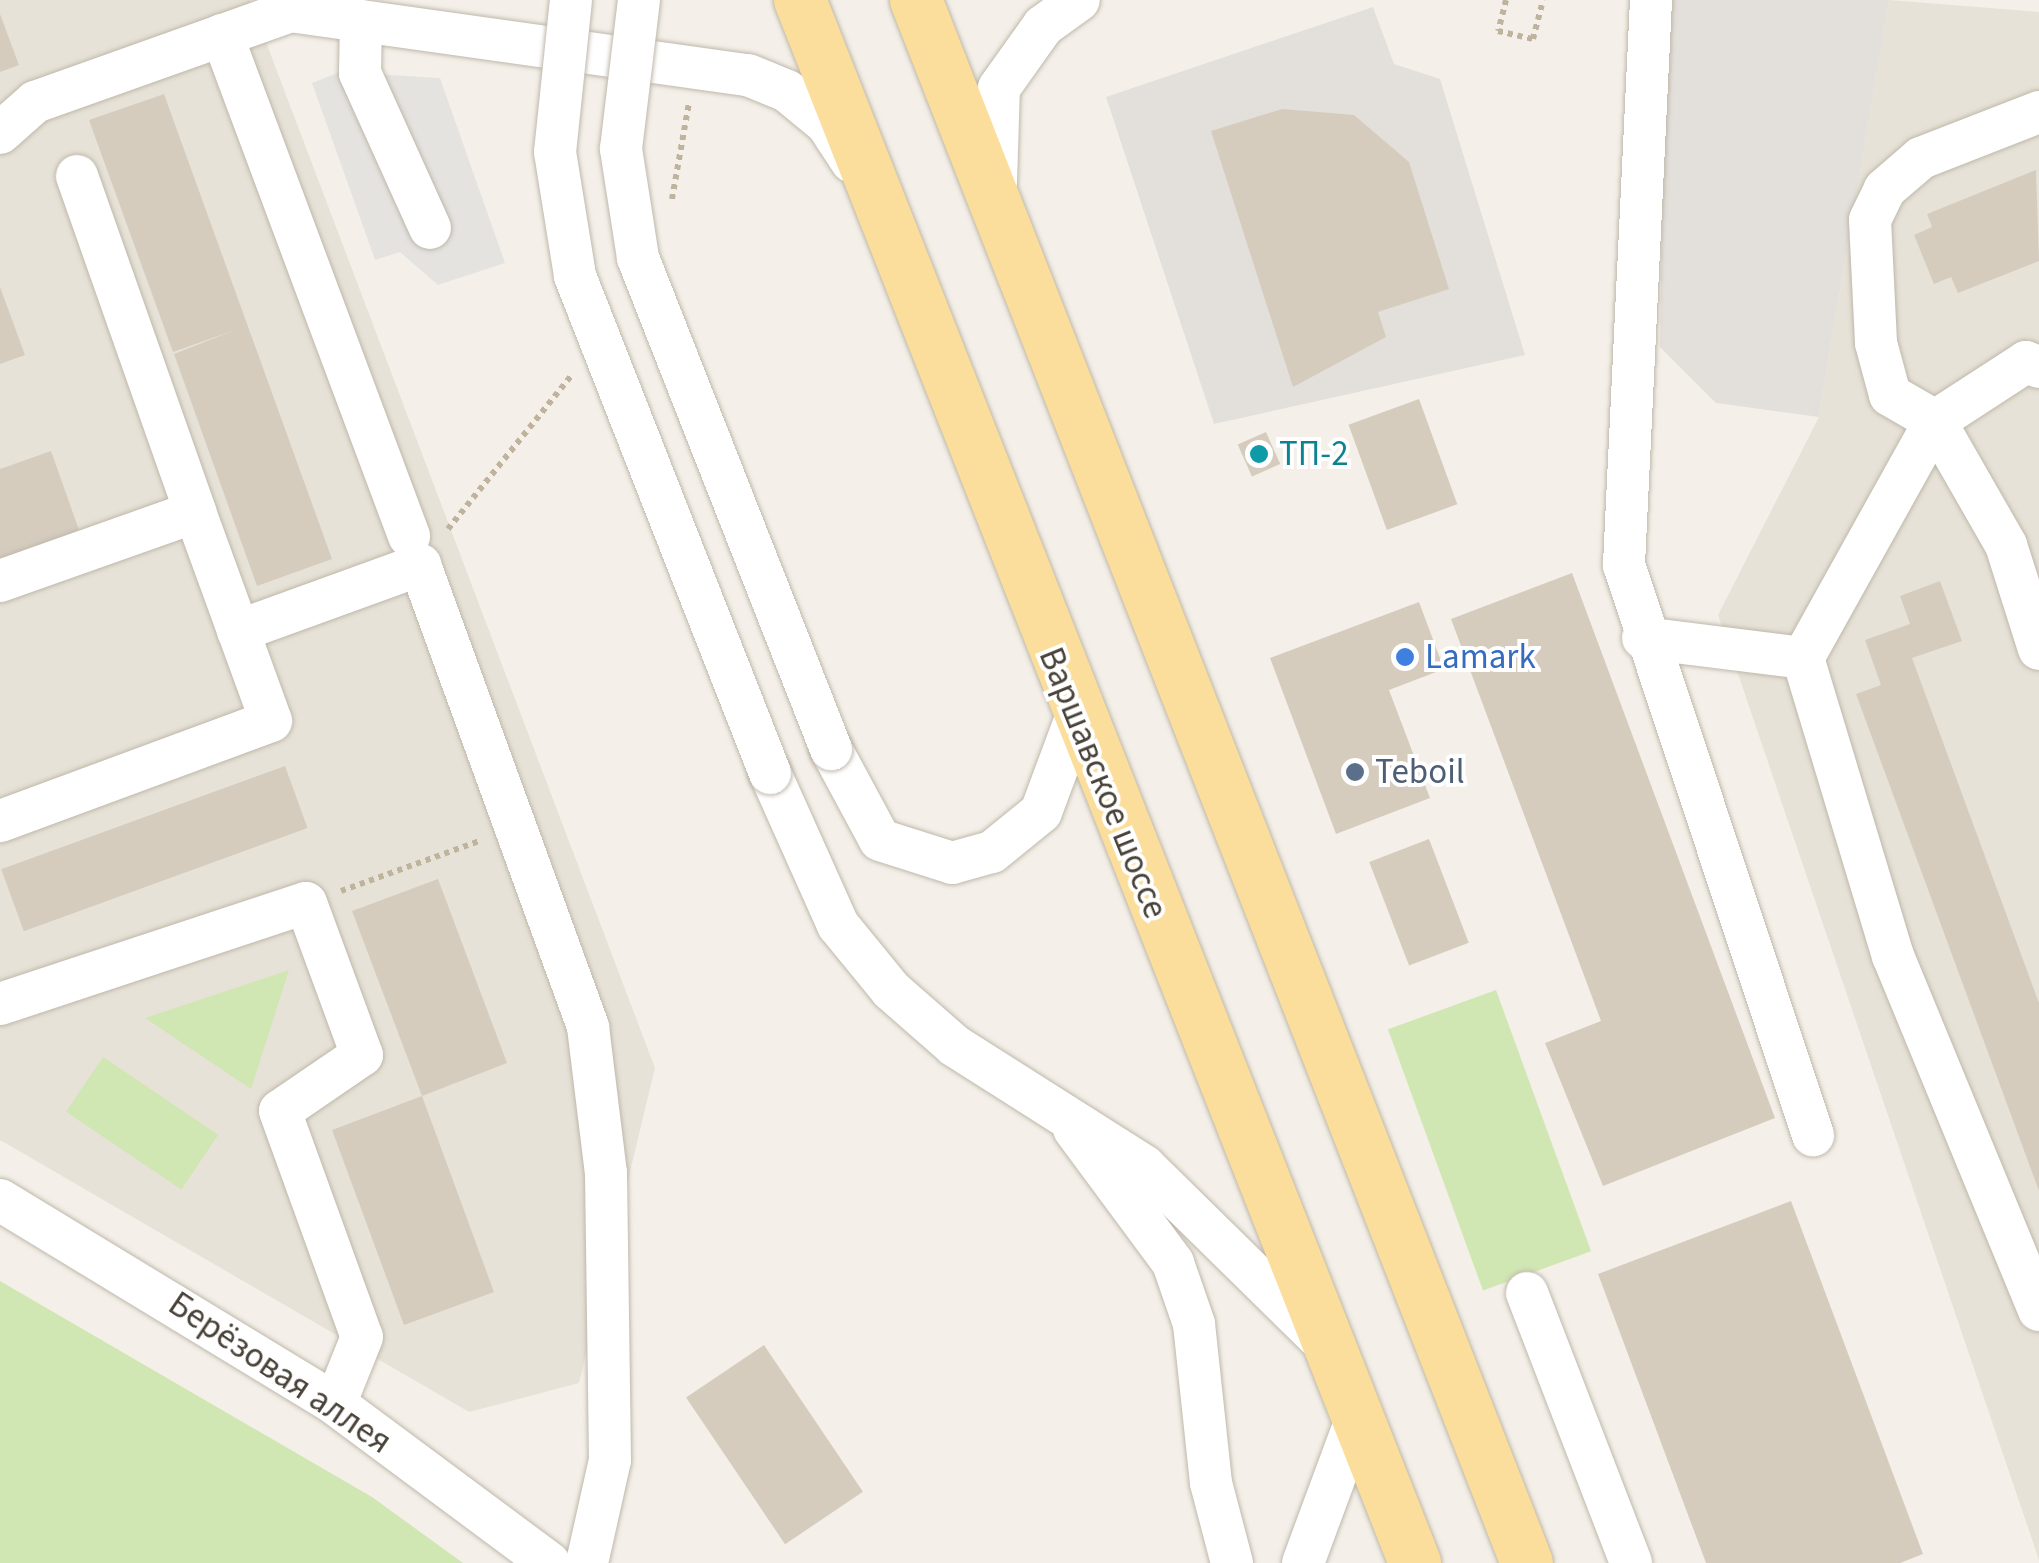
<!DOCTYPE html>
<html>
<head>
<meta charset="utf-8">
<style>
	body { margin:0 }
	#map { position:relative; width:2039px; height:1563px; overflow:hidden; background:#f4f0e9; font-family:"Source Sans 3",sans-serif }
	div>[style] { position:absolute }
	.residential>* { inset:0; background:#e7e2d7 }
	.industrial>* { inset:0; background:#e3dfda }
	.green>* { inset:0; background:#d0e6b3; transform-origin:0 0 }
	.parking>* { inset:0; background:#e5e3e0 }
	.building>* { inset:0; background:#d5ccbe; transform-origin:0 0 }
	.path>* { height:6px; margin-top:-3px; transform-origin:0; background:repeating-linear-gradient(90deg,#c0b39d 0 5px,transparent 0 10px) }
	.roads { filter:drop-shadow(0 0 2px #bfb8ab) drop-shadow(0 0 2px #bfb8ab) }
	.minor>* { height:42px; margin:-21px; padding:0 21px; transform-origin:21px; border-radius:21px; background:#fff }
	.major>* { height:52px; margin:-26px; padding:0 26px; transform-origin:26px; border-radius:26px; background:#fbde9b }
	.bridges { filter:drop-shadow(0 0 2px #bfb8ab) drop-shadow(0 0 2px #bfb8ab) }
	.minor-bridge>* { height:42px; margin:-21px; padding:0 21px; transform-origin:21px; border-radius:21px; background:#fff }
	.dots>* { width:28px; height:28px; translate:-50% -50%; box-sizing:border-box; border:5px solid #fff; border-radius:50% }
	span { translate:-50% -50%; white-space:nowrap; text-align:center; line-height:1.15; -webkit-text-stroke:8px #fff; paint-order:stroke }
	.culture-label { font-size:35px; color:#0d838f }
	.left { translate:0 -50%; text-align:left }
	.shop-label { font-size:35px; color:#366cbe }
	.service-label { font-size:35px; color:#4e5e75 }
	.street-label { font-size:35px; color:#474137 }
</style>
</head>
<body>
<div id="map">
	<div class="residential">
		<i style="clip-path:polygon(0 0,250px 0,655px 1068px,579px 1383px,469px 1412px,0 1140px)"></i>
		<i style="clip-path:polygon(1889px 0,2039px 12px,2039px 1560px,1718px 615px,1819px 417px)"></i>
	</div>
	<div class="industrial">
		<i style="clip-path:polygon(1665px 0,1889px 0,1819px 417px,1716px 403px,1660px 347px)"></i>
		<i style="clip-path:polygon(1373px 7px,1394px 64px,1440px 79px,1525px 355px,1214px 424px,1106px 97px)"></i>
	</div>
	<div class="green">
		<i style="clip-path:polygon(289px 970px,251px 1089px,145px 1018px)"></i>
		<i style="left:1496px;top:990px;width:278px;height:115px;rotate:70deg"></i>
		<i style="left:103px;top:1057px;width:139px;height:66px;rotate:34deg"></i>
		<i style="clip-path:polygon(0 1281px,372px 1497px,463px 1563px,0 1563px)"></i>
	</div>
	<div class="parking">
		<i style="clip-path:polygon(340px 72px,440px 78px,505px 263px,438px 285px,400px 252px,375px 260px,312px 83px)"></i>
	</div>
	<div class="building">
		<i style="clip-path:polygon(0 14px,19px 65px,0 72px)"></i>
		<i style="clip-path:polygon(164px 94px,332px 559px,257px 586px,174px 354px,235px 330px,173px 352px,89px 120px)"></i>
		<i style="clip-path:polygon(1282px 109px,1354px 115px,1409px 162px,1449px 289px,1378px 312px,1386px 337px,1293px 387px,1211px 131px)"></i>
		<i style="clip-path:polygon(2036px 170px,2039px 261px,1958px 293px,1951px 277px,1934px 284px,1914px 235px,1932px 227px,1927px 214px)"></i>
		<i style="clip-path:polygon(0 287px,25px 355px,0 364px)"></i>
		<i style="left:1419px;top:399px;width:112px;height:75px;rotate:70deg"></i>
		<i style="left:1266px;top:432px;width:35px;height:31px;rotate:66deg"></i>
		<i style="clip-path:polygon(51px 451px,79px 530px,0 559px,0 469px)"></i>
		<i style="clip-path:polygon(1572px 573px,1775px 1118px,1603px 1186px,1545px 1043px,1601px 1021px,1451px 619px)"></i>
		<i style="clip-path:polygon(1940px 581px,1962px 641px,1912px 658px,2039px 1003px,2039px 1191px,1856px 694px,1881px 685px,1865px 640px,1910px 624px,1900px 596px)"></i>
		<i style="clip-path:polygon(1419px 602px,1444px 669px,1389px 690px,1430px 798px,1336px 834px,1270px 658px)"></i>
		<i style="left:285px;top:766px;width:66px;height:302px;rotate:70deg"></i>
		<i style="left:1429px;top:839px;width:111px;height:64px;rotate:69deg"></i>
		<i style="clip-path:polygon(438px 879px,507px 1063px,422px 1096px,494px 1292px,404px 1325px,332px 1130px,422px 1096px,352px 911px)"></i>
		<i style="clip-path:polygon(1791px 1201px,1923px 1554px,1900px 1563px,1706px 1563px,1598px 1274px)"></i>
		<i style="left:764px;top:1345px;width:177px;height:94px;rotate:56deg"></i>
	</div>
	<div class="path">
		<i style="left:1506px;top:0;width:32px;rotate:104deg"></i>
		<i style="left:1498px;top:31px;width:36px;rotate:13deg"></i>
		<i style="left:1533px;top:39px;width:40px;rotate:-75.6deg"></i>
		<i style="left:672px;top:199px;width:97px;rotate:-80deg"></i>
		<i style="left:448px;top:529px;width:198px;rotate:-51.2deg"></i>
		<i style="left:341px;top:891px;width:147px;rotate:-19.9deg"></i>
	</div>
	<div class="roads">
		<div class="minor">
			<i style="left:1651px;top:0;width:566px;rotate:92.74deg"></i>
			<i style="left:1624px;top:565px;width:601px;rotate:71.66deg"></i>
			<i style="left:361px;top:21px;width:52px;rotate:91.1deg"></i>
			<i style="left:360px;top:73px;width:170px;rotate:65.7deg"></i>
			<i style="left:222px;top:35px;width:535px;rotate:69.53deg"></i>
			<i style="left:2039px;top:112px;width:127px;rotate:158.7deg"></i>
			<i style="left:1921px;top:158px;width:48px;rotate:139.3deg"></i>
			<i style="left:1885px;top:189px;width:34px;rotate:116deg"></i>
			<i style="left:1870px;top:220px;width:123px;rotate:87.2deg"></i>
			<i style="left:1876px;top:343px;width:54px;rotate:74.9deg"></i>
			<i style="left:1890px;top:395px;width:52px;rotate:30deg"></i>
			<i style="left:1935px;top:421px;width:143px;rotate:60.2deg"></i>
			<i style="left:2006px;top:545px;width:109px;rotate:72.4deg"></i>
			<i style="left:0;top:133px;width:47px;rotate:-41.5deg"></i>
			<i style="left:35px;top:102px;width:271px;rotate:-19.6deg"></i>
			<i style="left:290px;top:11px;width:462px;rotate:8deg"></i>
			<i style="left:748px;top:75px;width:42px;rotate:22.3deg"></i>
			<i style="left:787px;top:91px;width:52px;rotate:39.5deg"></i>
			<i style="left:827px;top:124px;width:45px;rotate:56.7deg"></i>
			<i style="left:77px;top:176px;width:356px;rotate:70.6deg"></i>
			<i style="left:996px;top:182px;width:94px;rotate:-88.2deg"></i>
			<i style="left:999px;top:88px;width:76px;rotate:-54.6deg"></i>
			<i style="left:1043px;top:26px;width:44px;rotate:-35.8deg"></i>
			<i style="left:2039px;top:367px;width:14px;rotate:-159deg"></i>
			<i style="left:2026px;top:362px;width:108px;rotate:147deg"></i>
			<i style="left:1935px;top:421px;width:271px;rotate:119.1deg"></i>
			<i style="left:1803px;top:658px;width:311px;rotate:73.2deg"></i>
			<i style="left:1893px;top:956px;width:383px;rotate:67.6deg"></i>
			<i style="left:0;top:581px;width:207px;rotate:-19.5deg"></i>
			<i style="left:195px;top:512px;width:222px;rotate:70deg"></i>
			<i style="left:271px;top:721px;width:289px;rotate:159.7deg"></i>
			<i style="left:238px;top:631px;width:194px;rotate:-19.9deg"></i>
			<i style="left:420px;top:565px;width:492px;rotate:70deg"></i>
			<i style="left:588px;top:1027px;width:147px;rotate:83deg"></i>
			<i style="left:606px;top:1173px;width:287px;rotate:89.2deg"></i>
			<i style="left:610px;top:1460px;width:106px;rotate:102.6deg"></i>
			<i style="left:1643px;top:638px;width:161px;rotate:7.1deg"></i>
			<i style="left:831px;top:749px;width:103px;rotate:61.7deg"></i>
			<i style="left:880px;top:840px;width:76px;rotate:17.7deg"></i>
			<i style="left:952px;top:863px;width:41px;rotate:-15.4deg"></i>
			<i style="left:992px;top:852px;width:63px;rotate:-39.2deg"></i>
			<i style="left:1041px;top:812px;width:100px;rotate:-69.6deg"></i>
			<i style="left:770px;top:773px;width:167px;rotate:65.9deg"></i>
			<i style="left:838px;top:925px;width:84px;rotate:50.8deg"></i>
			<i style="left:891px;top:990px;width:85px;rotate:41.2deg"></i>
			<i style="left:955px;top:1046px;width:224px;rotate:32.4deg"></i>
			<i style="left:1144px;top:1166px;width:244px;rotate:44.5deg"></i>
			<i style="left:0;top:1004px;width:322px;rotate:-18.3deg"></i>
			<i style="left:306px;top:903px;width:162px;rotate:69.8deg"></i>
			<i style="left:362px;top:1055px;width:99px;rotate:145.7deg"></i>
			<i style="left:280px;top:1111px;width:240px;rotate:70.1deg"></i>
			<i style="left:362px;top:1337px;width:72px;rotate:111.9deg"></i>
			<i style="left:1074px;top:1129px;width:167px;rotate:53.5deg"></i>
			<i style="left:1173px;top:1263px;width:65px;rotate:71deg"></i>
			<i style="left:1194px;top:1324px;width:160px;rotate:83.9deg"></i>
			<i style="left:1211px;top:1483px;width:83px;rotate:75.3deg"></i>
			<i style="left:0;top:1200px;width:392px;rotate:31.3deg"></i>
			<i style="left:335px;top:1404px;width:267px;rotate:36.6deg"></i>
			<i style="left:1527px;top:1293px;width:289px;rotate:68.9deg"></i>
			<i style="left:1303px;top:1563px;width:156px;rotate:-69.7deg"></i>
		</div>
		<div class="major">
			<i style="left:800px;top:0;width:1680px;rotate:68.52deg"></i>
			<i style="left:916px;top:0;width:1678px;rotate:68.65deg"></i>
		</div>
	</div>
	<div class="bridges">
		<div class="minor-bridge">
			<i style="left:571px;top:0;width:153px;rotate:96deg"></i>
			<i style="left:555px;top:152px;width:126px;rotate:80.8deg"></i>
			<i style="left:575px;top:276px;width:534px;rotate:68.58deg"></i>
			<i style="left:639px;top:0;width:150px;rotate:96.9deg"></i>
			<i style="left:621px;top:149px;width:110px;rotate:81.1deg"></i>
			<i style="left:638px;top:258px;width:528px;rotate:68.54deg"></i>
		</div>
	</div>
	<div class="dots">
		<i style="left:1259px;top:454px;background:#0f9aa8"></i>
		<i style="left:1405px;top:657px;background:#3f7fe0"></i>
		<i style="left:1355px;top:772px;background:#5c6f8a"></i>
	</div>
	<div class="culture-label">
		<span class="left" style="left:1279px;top:454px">ТП-2</span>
	</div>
	<div class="shop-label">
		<span class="left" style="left:1425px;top:657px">Lamark</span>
	</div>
	<div class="service-label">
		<span class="left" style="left:1375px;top:772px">Teboil</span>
	</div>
	<div class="street-label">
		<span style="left:1103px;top:783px;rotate:68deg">Варшавское шоссе</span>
		<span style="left:280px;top:1373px;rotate:34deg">Берёзовая аллея</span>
	</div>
</div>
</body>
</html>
